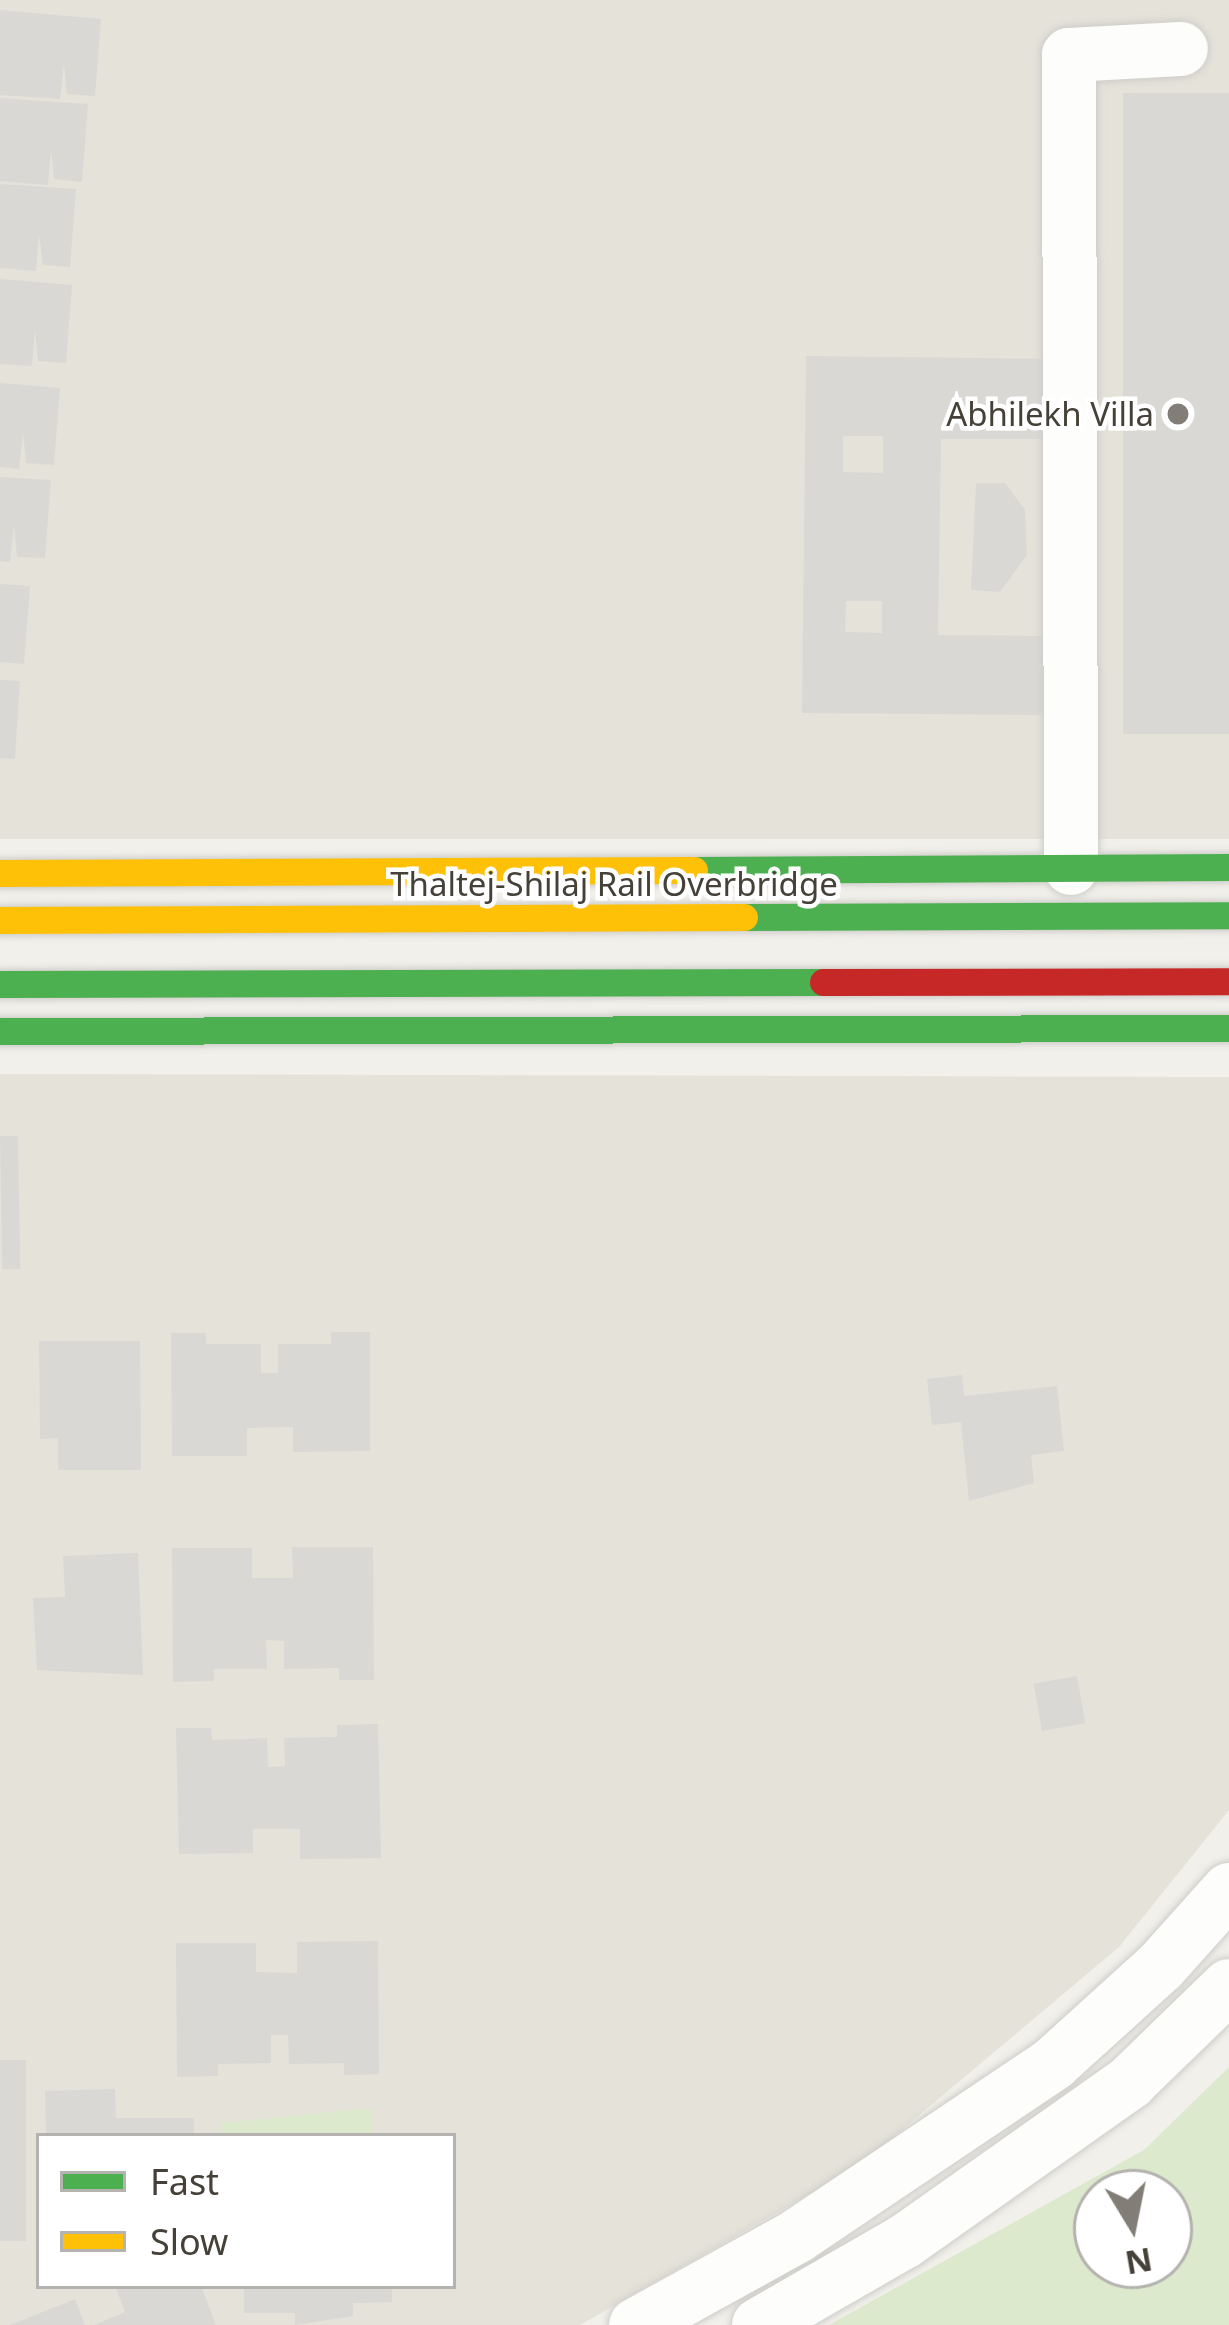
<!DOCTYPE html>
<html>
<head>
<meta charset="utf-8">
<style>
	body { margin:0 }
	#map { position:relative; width:1229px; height:2325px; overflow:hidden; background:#f1f0eb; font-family:"Noto Sans",sans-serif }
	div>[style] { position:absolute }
	.residential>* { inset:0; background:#e4e2d9; transform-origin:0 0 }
	.green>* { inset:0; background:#dce9cd }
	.building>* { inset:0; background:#dad8d4; transform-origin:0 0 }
	.roads { filter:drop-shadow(0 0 3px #cfcdc9) drop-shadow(0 0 3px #cfcdc9) }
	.street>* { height:54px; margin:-27px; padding:0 27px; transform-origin:27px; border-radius:27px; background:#fdfdfc }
	.fast>* { height:27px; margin:-13.5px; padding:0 13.5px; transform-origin:13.5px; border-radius:13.5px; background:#4caf50 }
	.slow>* { height:27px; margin:-13.5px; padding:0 13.5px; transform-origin:13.5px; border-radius:13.5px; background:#ffc107 }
	.jam>* { height:27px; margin:-13.5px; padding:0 13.5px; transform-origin:13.5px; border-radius:13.5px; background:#c62828 }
	.dots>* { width:33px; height:33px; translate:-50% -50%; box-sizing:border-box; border:6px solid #fff; border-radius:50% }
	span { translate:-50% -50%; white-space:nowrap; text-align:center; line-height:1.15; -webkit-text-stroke:9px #fff; paint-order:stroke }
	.poi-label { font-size:33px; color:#464138 }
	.right { translate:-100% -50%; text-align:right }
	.street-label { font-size:33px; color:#464138 }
	.legend { position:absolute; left:36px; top:2133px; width:420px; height:156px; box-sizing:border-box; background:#fff; border:3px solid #b5b3af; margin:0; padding:15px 21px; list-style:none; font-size:36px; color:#464138 }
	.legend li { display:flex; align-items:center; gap:24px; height:60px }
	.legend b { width:60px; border:3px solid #b5b3af }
	.north { position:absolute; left:1073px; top:2169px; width:120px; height:120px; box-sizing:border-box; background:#fff; border:3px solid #b5b3af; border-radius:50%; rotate:170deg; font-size:33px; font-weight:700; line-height:48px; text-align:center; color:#464138 }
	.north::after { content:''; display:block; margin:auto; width:42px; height:54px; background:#827e77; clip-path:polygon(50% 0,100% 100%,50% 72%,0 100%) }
</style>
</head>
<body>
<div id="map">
	<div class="residential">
		<i style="left:0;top:0;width:1229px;height:839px"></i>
		<i style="clip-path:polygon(evenodd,0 1074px,1229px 1077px,1229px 1810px,1119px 1947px,860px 2165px,580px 2325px,0 2325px,0 1074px,39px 2136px,453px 2136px,453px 2286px,39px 2286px,39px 2136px)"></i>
	</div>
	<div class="green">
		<i style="clip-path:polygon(evenodd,1229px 2067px,1229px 2325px,829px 2325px,1144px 2150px,1229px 2067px,1097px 2193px,1169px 2193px,1169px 2265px,1097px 2265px,1097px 2193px)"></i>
		<i style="clip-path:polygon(370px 2108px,373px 2136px,223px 2136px,221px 2123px)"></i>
	</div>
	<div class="building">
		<i style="clip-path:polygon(0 10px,101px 19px,95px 96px,67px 94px,64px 63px,60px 99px,0 95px)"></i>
		<i style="left:1229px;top:93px;width:641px;height:106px;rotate:90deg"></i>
		<i style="clip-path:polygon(0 98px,88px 104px,82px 182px,54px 179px,51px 149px,48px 185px,0 181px)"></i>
		<i style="clip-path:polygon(0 184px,76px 189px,70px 267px,43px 265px,39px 234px,36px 271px,0 268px)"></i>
		<i style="clip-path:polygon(0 279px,72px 285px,66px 363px,38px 361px,35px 330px,32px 366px,0 364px)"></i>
		<i style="clip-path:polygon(evenodd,806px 356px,1049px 359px,1048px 439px,941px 439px,938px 635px,1046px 636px,1045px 715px,802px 713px,806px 356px,843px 436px,883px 436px,883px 473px,843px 472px,843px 436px,806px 356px,846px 601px,882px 601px,882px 633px,845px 632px,846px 601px)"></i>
		<i style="clip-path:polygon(0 383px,60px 388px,54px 465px,26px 463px,23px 432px,19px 469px,0 467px)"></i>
		<i style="clip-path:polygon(0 477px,51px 480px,45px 558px,17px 557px,14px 525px,10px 562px,0 561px)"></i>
		<i style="clip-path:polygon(976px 483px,1005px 483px,1025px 510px,1027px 555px,1000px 592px,971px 590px)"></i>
		<i style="clip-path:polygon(0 584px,30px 586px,24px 664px,0 662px)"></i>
		<i style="clip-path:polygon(0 680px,20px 681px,15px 759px,0 758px)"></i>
		<i style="left:18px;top:1136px;width:133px;height:18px;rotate:89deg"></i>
		<i style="clip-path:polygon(331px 1332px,370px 1332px,370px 1451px,293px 1452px,293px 1427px,247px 1428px,247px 1456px,172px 1456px,171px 1333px,206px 1333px,206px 1344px,261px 1344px,261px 1373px,278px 1373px,278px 1344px,331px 1344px)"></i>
		<i style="clip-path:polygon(39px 1341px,140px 1341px,141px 1470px,58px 1470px,58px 1438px,40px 1439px)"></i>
		<i style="clip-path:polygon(962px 1375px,964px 1396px,1057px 1386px,1064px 1451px,1031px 1455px,1034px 1483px,969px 1501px,961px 1422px,932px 1425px,927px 1379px)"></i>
		<i style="clip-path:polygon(292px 1547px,373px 1547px,374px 1680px,339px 1680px,339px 1668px,284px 1669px,284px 1641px,266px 1640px,267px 1669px,214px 1669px,214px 1681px,173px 1682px,172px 1548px,252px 1548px,252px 1578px,293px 1578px)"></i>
		<i style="clip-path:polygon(138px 1553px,143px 1675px,37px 1670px,33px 1598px,65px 1597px,63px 1556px)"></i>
		<i style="left:1077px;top:1676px;width:48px;height:44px;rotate:80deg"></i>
		<i style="clip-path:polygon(378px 1724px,381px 1858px,300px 1859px,300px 1829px,253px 1829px,253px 1853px,179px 1854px,176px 1728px,211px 1728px,212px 1740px,267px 1738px,268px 1767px,285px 1766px,284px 1738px,337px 1737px,337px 1725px)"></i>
		<i style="clip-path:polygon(378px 1941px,379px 2074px,344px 2075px,344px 2063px,289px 2064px,288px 2035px,271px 2035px,271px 2063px,218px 2064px,218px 2076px,177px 2077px,176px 1943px,256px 1943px,256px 1972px,297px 1973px,297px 1942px)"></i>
		<i style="left:0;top:2060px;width:26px;height:181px"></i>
		<i style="clip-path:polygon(115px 2089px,116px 2118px,194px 2118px,194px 2136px,46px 2136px,45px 2091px)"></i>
		<i style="clip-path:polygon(115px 2286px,201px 2286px,216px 2325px,94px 2325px,125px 2312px)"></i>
		<i style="clip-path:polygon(244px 2286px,392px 2286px,392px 2302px,353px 2303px,353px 2316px,295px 2325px,295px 2313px,244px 2313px)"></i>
		<i style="clip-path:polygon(75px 2299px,85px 2325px,10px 2325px)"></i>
	</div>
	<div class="roads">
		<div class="street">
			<i style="left:1071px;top:868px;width:813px;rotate:-90.14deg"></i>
			<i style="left:1069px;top:55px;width:112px;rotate:-3.1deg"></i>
			<i style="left:636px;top:2325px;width:184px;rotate:-28.9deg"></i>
			<i style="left:797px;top:2236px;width:310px;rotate:-33.9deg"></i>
			<i style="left:1054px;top:2063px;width:144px;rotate:-42.2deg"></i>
			<i style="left:1161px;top:1966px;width:102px;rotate:-48.2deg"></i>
			<i style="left:759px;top:2325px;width:168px;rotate:-29.9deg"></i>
			<i style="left:905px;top:2241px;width:276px;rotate:-35.2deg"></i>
			<i style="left:1130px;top:2082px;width:138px;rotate:-44.1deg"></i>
		</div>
		<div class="fast">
			<i style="left:694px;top:870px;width:535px;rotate:-0.32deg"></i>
			<i style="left:744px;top:917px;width:485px;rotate:-0.2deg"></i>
			<i style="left:0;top:984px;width:823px;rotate:-0.14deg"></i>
			<i style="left:0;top:1031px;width:1229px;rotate:-0.14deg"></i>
		</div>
		<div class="slow">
			<i style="left:0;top:873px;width:694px;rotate:-0.25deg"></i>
			<i style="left:0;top:920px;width:744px;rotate:-0.23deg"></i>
		</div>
		<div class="jam">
			<i style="left:823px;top:982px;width:406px;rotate:-0.1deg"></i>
		</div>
	</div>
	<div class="dots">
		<i style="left:1178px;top:414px;background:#827e77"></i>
	</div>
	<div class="poi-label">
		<span class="right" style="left:1154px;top:414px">Abhilekh Villa</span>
	</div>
	<div class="street-label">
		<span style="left:614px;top:884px">Thaltej-Shilaj Rail Overbridge</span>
	</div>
	<ul class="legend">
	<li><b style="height:15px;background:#4caf50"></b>Fast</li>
	<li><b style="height:15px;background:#ffc107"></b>Slow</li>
	</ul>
	<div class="north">N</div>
</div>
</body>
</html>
